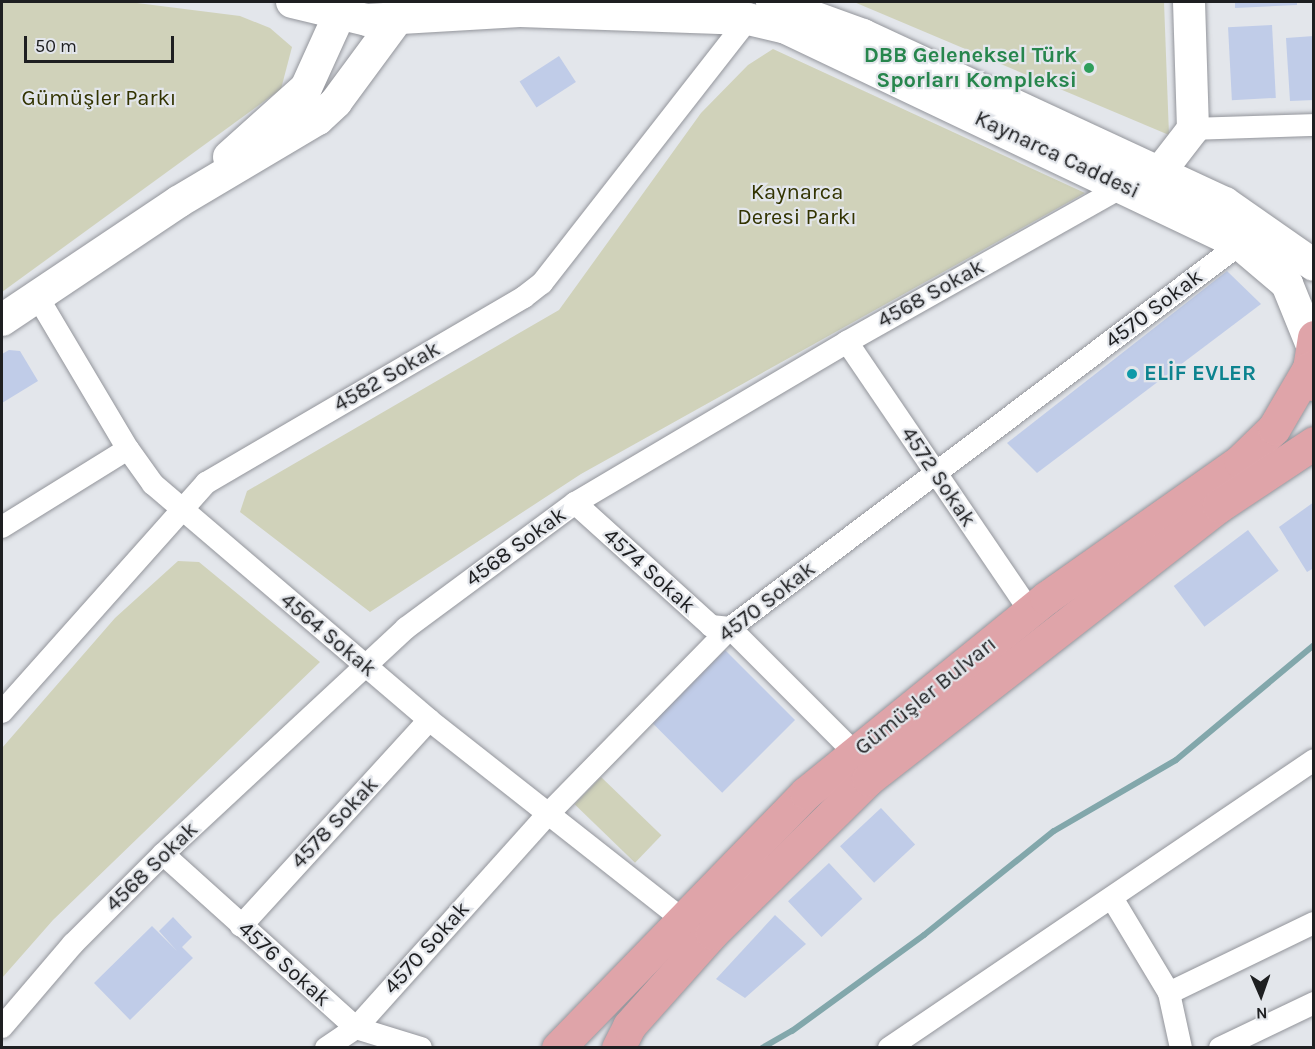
<!DOCTYPE html>
<html>
<head>
<meta charset="utf-8">
<style>
	body { margin:0 }
	#map { position:relative; width:1315px; height:1049px; overflow:hidden; background:#e3e6eb; font-family:Karla,sans-serif }
	div>[style] { position:absolute }
	.green>* { inset:0; background:#d0d2ba; transform-origin:0 0 }
	.stream>* { height:6px; margin:-3px; padding:0 3px; transform-origin:3px; border-radius:3px; background:#82a7ab }
	.building>* { inset:0; background:#c0cce8; transform-origin:0 0 }
	.roads { filter:drop-shadow(0 0 2px #93959b) drop-shadow(0 0 2px #93959b) }
	.street>* { height:22px; margin:-11px; padding:0 11px; transform-origin:11px; border-radius:11px; background:#fff }
	.secondary>* { height:32px; margin:-16px; padding:0 16px; transform-origin:16px; border-radius:16px; background:#fff }
	.primary>* { height:33px; margin:-16.5px; padding:0 16.5px; transform-origin:16.5px; border-radius:16.5px; background:#dfa4a9 }
	.dots>* { width:16px; height:16px; translate:-50% -50%; box-sizing:border-box; border:3px solid #e3e6eb; border-radius:50% }
	span { translate:-50% -50%; white-space:nowrap; text-align:center; line-height:1.15; -webkit-text-stroke:4.5px #e3e6eb; paint-order:stroke }
	.leisure-label { font-size:22px; color:#27864d; font-weight:700 }
	.right { translate:-100% -50%; text-align:right }
	.park-label { font-size:22px; color:#323300 }
	.street-label { font-size:22px; color:#1e1f21 }
	.culture-label { font-size:22px; color:#0d838f; font-weight:700 }
	.left { translate:0 -50%; text-align:left }
	.frame { position:absolute; inset:0; border:3px solid #1e1f21; pointer-events:none }
	.north { position:absolute; left:1231px; top:965px; width:60px; height:60px; -webkit-text-stroke:4px #e3e6eb; paint-order:stroke; rotate:178deg; font-size:16px; font-weight:700; line-height:24px; text-align:center; color:#1e1f21 }
	.north::after { content:''; display:block; margin:auto; width:21px; height:27px; background:#1e1f21; clip-path:polygon(50% 0,100% 100%,50% 72%,0 100%) }
	.scale { position:absolute; left:24px; top:36px; width:150px; height:27px; box-sizing:border-box; border:3px solid #1e1f21; border-top:0; padding-left:8px; font-size:18px; line-height:21px; white-space:nowrap; color:#1e1f21; -webkit-text-stroke:4px #e3e6eb; paint-order:stroke }
</style>
</head>
<body>
<div id="map">
	<div class="green">
		<i style="clip-path:polygon(2px 2px,129px 2px,240px 16px,270px 28px,292px 47px,281px 89px,2px 292px)"></i>
		<i style="clip-path:polygon(854px 2px,1164px 2px,1169px 135px)"></i>
		<i style="clip-path:polygon(773px 49px,1085px 193px,581px 474px,370px 612px,240px 512px,247px 491px,559px 310px,701px 113px,748px 65px)"></i>
		<i style="clip-path:polygon(178px 561px,199px 562px,320px 662px,53px 920px,2px 978px,2px 748px,115px 618px)"></i>
		<i style="left:601px;top:777px;width:84px;height:38px;rotate:44deg"></i>
	</div>
	<div class="stream">
		<i style="left:762px;top:1048px;width:34px;rotate:-30deg"></i>
		<i style="left:792px;top:1031px;width:163px;rotate:-36deg"></i>
		<i style="left:924px;top:935px;width:166px;rotate:-38.7deg"></i>
		<i style="left:1054px;top:831px;width:141px;rotate:-30.2deg"></i>
		<i style="left:1176px;top:760px;width:180px;rotate:-39.8deg"></i>
	</div>
	<div class="building">
		<i style="clip-path:polygon(1235px 2px,1297px 2px,1297px 5px,1235px 8px)"></i>
		<i style="left:1272px;top:25px;width:73px;height:44px;rotate:87deg"></i>
		<i style="clip-path:polygon(1314px 36px,1314px 100px,1290px 101px,1286px 38px)"></i>
		<i style="left:559px;top:56px;width:31px;height:47px;rotate:57deg"></i>
		<i style="clip-path:polygon(1227px 271px,1261px 304px,1037px 473px,1007px 443px)"></i>
		<i style="clip-path:polygon(9px 350px,20px 351px,38px 381px,2px 403px,2px 354px)"></i>
		<i style="clip-path:polygon(1314px 502px,1314px 568px,1307px 572px,1279px 527px)"></i>
		<i style="left:1248px;top:530px;width:51px;height:93px;rotate:53deg"></i>
		<i style="left:725px;top:650px;width:99px;height:103px;rotate:45deg"></i>
		<i style="left:881px;top:808px;width:50px;height:56px;rotate:47deg"></i>
		<i style="left:829px;top:863px;width:49px;height:56px;rotate:47deg"></i>
		<i style="clip-path:polygon(775px 915px,806px 944px,745px 998px,716px 979px)"></i>
		<i style="clip-path:polygon(173px 917px,192px 937px,182px 947px,193px 958px,130px 1020px,94px 983px,152px 926px,177px 951px,159px 931px)"></i>
	</div>
	<div class="roads">
		<div class="street">
			<i style="left:1193px;top:129px;width:121px;rotate:-1.9deg"></i>
			<i style="left:37px;top:296px;width:178px;rotate:59.3deg"></i>
			<i style="left:128px;top:449px;width:43px;rotate:54.5deg"></i>
			<i style="left:153px;top:484px;width:363px;rotate:40.5deg"></i>
			<i style="left:429px;top:720px;width:320px;rotate:38.2deg"></i>
			<i style="left:847px;top:342px;width:325px;rotate:55.8deg"></i>
			<i style="left:575px;top:503px;width:183px;rotate:42.1deg"></i>
			<i style="left:711px;top:626px;width:19px;rotate:6deg"></i>
			<i style="left:730px;top:628px;width:177px;rotate:45deg"></i>
			<i style="left:2px;top:527px;width:148px;rotate:-31.8deg"></i>
			<i style="left:2px;top:712px;width:307px;rotate:-48.3deg"></i>
			<i style="left:206px;top:483px;width:368px;rotate:-30.3deg"></i>
			<i style="left:524px;top:297px;width:23px;rotate:-38deg"></i>
			<i style="left:542px;top:283px;width:335px;rotate:-52deg"></i>
			<i style="left:163px;top:854px;width:260px;rotate:42deg"></i>
			<i style="left:356px;top:1028px;width:68px;rotate:17.1deg"></i>
			<i style="left:1112px;top:898px;width:111px;rotate:59deg"></i>
			<i style="left:241px;top:926px;width:279px;rotate:-47.6deg"></i>
			<i style="left:2px;top:1027px;width:109px;rotate:-49.5deg"></i>
			<i style="left:73px;top:944px;width:127px;rotate:-45deg"></i>
			<i style="left:163px;top:854px;width:332px;rotate:-42.9deg"></i>
			<i style="left:406px;top:628px;width:210px;rotate:-36.5deg"></i>
			<i style="left:575px;top:503px;width:316px;rotate:-30.6deg"></i>
			<i style="left:847px;top:342px;width:318px;rotate:-29.4deg"></i>
			<i style="left:326px;top:1048px;width:36px;rotate:-34deg"></i>
			<i style="left:356px;top:1028px;width:289px;rotate:-48.1deg"></i>
			<i style="left:549px;top:813px;width:259px;rotate:-45.6deg"></i>
			<i style="left:730px;top:628px;width:638px;rotate:-36.98deg"></i>
			<i style="left:889px;top:1048px;width:513px;rotate:-34.12deg"></i>
			<i style="left:1181px;top:1048px;width:56px;rotate:-102.3deg"></i>
			<i style="left:1169px;top:993px;width:161px;rotate:-25.8deg"></i>
			<i style="left:1220px;top:1048px;width:104px;rotate:-25.6deg"></i>
		</div>
		<div class="secondary">
			<i style="left:292px;top:2px;width:77px;rotate:13.5deg"></i>
			<i style="left:367px;top:20px;width:153px;rotate:-3.4deg"></i>
			<i style="left:520px;top:11px;width:228px;rotate:2deg"></i>
			<i style="left:748px;top:19px;width:37px;rotate:13deg"></i>
			<i style="left:784px;top:27px;width:505px;rotate:25.45deg"></i>
			<i style="left:1240px;top:244px;width:62px;rotate:40.4deg"></i>
			<i style="left:1287px;top:284px;width:64px;rotate:67.9deg"></i>
			<i style="left:772px;top:2px;width:97px;rotate:19.9deg"></i>
			<i style="left:863px;top:35px;width:399px;rotate:24.9deg"></i>
			<i style="left:1225px;top:203px;width:108px;rotate:34.9deg"></i>
			<i style="left:229px;top:157px;width:103px;rotate:-41.9deg"></i>
			<i style="left:306px;top:88px;width:85px;rotate:-65.6deg"></i>
			<i style="left:341px;top:11px;width:9px;rotate:-90deg"></i>
			<i style="left:1159px;top:173px;width:56px;rotate:-52.3deg"></i>
			<i style="left:1193px;top:129px;width:127px;rotate:-91.8deg"></i>
			<i style="left:2px;top:320px;width:212px;rotate:-33.8deg"></i>
			<i style="left:178px;top:202px;width:163px;rotate:-30.7deg"></i>
			<i style="left:318px;top:119px;width:25px;rotate:-43deg"></i>
			<i style="left:336px;top:102px;width:104px;rotate:-53.6deg"></i>
			<i style="left:398px;top:18px;width:14px;rotate:-86deg"></i>
		</div>
		<div class="primary">
			<i style="left:1314px;top:337px;width:31px;rotate:99deg"></i>
			<i style="left:1309px;top:368px;width:17px;rotate:73deg"></i>
			<i style="left:558px;top:1048px;width:356px;rotate:-45.8deg"></i>
			<i style="left:806px;top:793px;width:309px;rotate:-39.1deg"></i>
			<i style="left:1046px;top:598px;width:237px;rotate:-35.2deg"></i>
			<i style="left:1240px;top:461px;width:47px;rotate:-44.1deg"></i>
			<i style="left:1274px;top:428px;width:69px;rotate:-59.7deg"></i>
			<i style="left:618px;top:1048px;width:25px;rotate:-63deg"></i>
			<i style="left:629px;top:1026px;width:125px;rotate:-48.3deg"></i>
			<i style="left:712px;top:933px;width:219px;rotate:-44.6deg"></i>
			<i style="left:868px;top:779px;width:445px;rotate:-37.9deg"></i>
			<i style="left:1219px;top:506px;width:114px;rotate:-33.6deg"></i>
		</div>
	</div>
	<div class="dots">
		<i style="left:1089px;top:68px;background:#2e9e5b"></i>
		<i style="left:1132px;top:374px;background:#0f9aa8"></i>
	</div>
	<div class="leisure-label">
		<span class="right" style="left:1077px;top:68px">DBB Geleneksel Türk<br>Sporları Kompleksi</span>
	</div>
	<div class="park-label">
		<span style="left:99px;top:99px">Gümüşler Parkı</span>
		<span style="left:797px;top:205px">Kaynarca<br>Deresi Parkı</span>
	</div>
	<div class="street-label">
		<span style="left:1057px;top:155px;rotate:25deg">Kaynarca Caddesi</span>
		<span style="left:931px;top:294px;rotate:-29deg">4568 Sokak</span>
		<span style="left:1154px;top:309px;rotate:-37deg">4570 Sokak</span>
		<span style="left:387px;top:377px;rotate:-30deg">4582 Sokak</span>
		<span style="left:938px;top:477px;rotate:56deg">4572 Sokak</span>
		<span style="left:516px;top:547px;rotate:-36deg">4568 Sokak</span>
		<span style="left:649px;top:571px;rotate:42deg">4574 Sokak</span>
		<span style="left:767px;top:602px;rotate:-38deg">4570 Sokak</span>
		<span style="left:328px;top:635px;rotate:40deg">4564 Sokak</span>
		<span style="left:926px;top:696px;rotate:-39deg">Gümüşler Bulvarı</span>
		<span style="left:335px;top:823px;rotate:-47deg">4578 Sokak</span>
		<span style="left:152px;top:867px;rotate:-44deg">4568 Sokak</span>
		<span style="left:427px;top:948px;rotate:-48deg">4570 Sokak</span>
		<span style="left:284px;top:964px;rotate:42deg">4576 Sokak</span>
	</div>
	<div class="culture-label">
		<span class="left" style="left:1144px;top:374px">ELİF EVLER</span>
	</div>
	<div class="frame"></div>
	<div class="north">N</div>
	<div class="scale">50 m</div>
</div>
</body>
</html>
